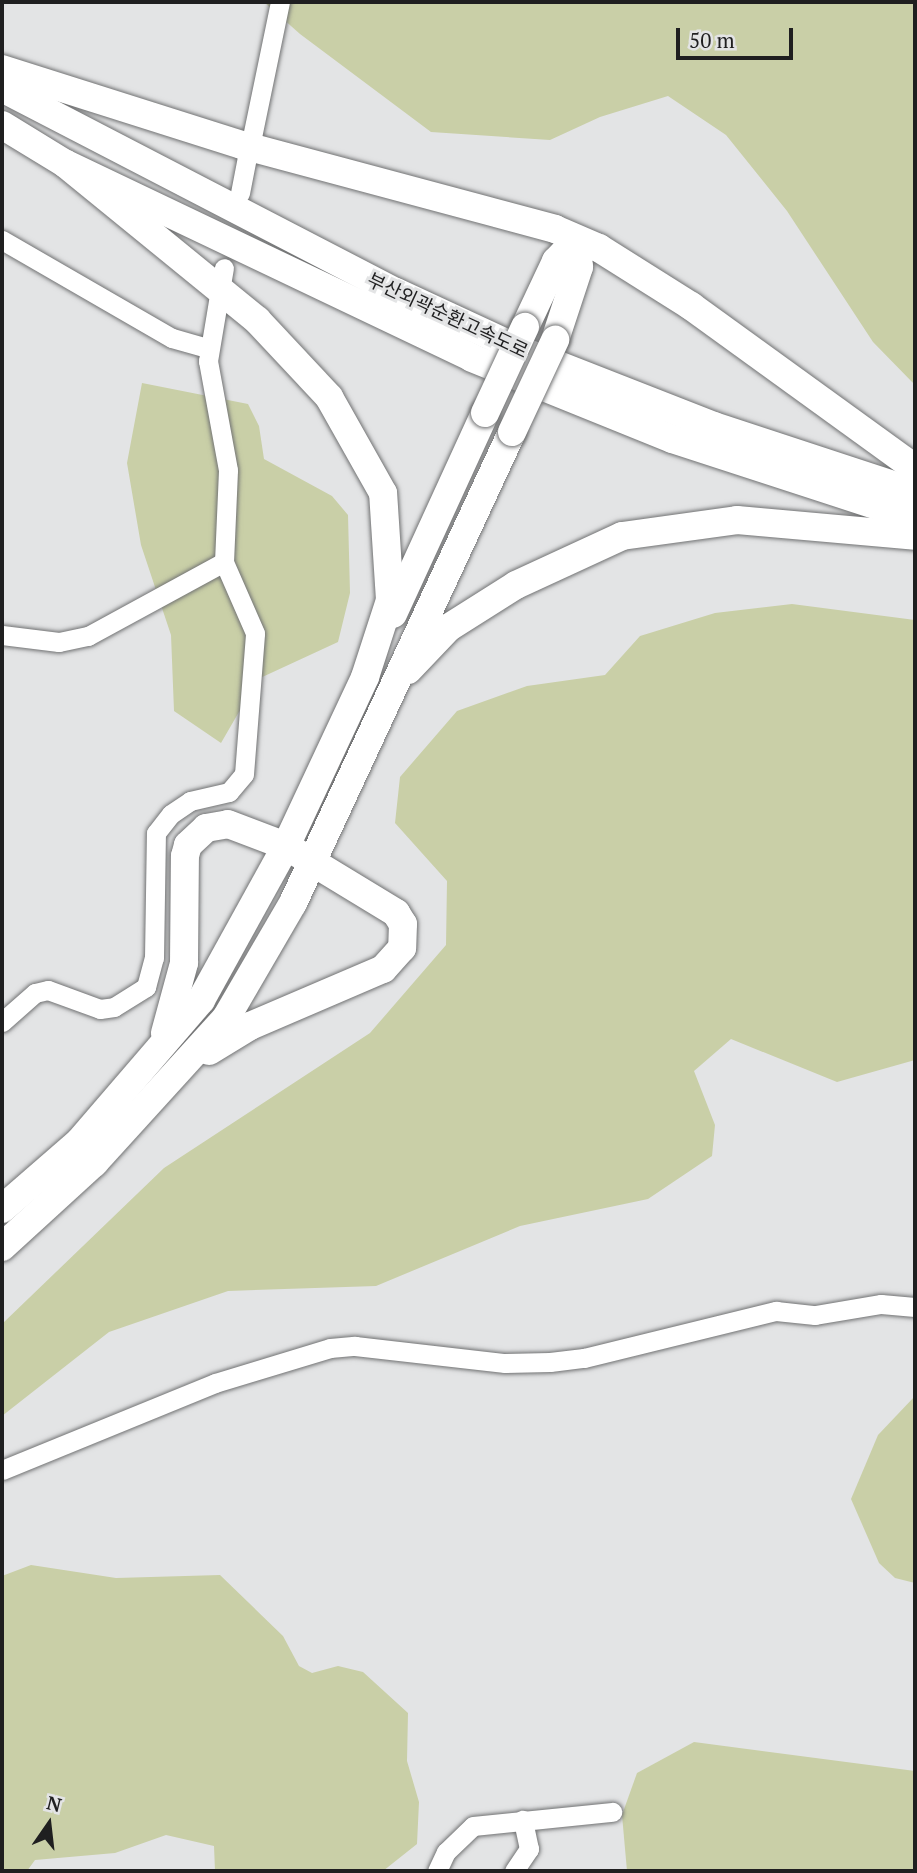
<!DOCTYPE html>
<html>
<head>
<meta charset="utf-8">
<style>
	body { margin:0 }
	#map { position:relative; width:917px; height:1873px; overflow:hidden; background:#e3e4e5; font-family:"PT Serif","Noto Sans KR",serif }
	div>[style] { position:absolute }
	.green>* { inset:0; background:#c9cfa7 }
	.roads { filter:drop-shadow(0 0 2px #717273) drop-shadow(0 0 2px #717273) }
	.minor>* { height:19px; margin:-9.5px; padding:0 9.5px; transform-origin:9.5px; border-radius:9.5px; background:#fff }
	.highway>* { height:28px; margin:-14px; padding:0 14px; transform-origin:14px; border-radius:14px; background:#fff }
	.bridges { filter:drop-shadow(0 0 2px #717273) drop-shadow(0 0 2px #717273) }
	.highway-bridge>* { height:28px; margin:-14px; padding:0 14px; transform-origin:14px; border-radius:14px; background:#fff }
	span { translate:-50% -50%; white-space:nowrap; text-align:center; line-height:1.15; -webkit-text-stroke:6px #e3e4e5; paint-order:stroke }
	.street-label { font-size:19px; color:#1f1f20 }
	.frame { position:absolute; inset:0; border:4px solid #1f1f20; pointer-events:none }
	.north { position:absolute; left:14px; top:1789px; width:70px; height:70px; -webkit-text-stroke:5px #e3e4e5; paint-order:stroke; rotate:14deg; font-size:19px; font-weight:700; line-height:28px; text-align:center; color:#1f1f20 }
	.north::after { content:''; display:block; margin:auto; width:24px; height:32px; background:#1f1f20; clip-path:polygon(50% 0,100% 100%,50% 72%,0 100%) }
	.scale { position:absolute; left:676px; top:28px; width:117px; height:32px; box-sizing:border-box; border:4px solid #1f1f20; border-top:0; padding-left:9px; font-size:21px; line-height:24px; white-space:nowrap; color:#1f1f20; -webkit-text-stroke:5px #e3e4e5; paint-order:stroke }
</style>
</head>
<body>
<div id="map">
	<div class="green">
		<i style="clip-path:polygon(264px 2px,915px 2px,915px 385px,873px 342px,787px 211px,726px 135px,668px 96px,600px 117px,550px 140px,431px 132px,300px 34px)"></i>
		<i style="clip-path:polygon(142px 383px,248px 404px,259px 426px,264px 459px,332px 496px,348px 515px,350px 593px,338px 642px,258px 679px,221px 743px,174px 711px,171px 635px,141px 545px,127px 463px)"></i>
		<i style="clip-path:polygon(792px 604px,915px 620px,915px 1060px,837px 1082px,731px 1039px,694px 1071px,715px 1125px,712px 1156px,648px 1199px,520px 1226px,376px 1286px,228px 1291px,109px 1332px,2px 1416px,2px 1324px,164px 1168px,370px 1033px,446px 945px,447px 881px,395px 823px,400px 777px,457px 711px,527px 686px,605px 675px,640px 636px,715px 613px)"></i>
		<i style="clip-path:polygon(915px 1396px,915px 1583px,895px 1578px,879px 1563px,851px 1499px,878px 1435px)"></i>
		<i style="clip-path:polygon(31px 1565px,116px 1578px,220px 1575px,283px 1636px,299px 1666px,312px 1673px,338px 1666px,363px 1672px,408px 1713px,407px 1761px,419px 1802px,417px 1844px,383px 1871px,215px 1871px,214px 1846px,166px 1835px,115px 1853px,35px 1860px,27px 1871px,2px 1871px,2px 1576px)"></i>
		<i style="clip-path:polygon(694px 1742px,915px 1771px,915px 1871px,627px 1871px,622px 1815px,637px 1773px)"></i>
	</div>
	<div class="roads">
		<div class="minor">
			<i style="left:252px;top:137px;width:138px;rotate:-78.3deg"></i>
			<i style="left:240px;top:193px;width:36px;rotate:-79deg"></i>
			<i style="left:2px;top:240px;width:196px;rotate:30deg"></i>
			<i style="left:172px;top:338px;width:37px;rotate:16deg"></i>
			<i style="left:222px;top:279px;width:11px;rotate:-80deg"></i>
			<i style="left:2px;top:635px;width:57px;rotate:7deg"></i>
			<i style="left:59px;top:642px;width:30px;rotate:-12deg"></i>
			<i style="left:88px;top:636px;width:155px;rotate:-28.6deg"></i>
			<i style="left:2px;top:1022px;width:44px;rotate:-41.3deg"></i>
			<i style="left:35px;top:993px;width:13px;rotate:-13deg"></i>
			<i style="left:48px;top:990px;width:55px;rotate:20.1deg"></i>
			<i style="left:100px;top:1009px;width:14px;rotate:-8deg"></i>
			<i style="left:114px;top:1007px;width:38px;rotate:-32deg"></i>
			<i style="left:146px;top:987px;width:30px;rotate:-75deg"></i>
			<i style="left:154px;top:958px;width:125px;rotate:-89.1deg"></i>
			<i style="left:156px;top:833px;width:24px;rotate:-52deg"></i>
			<i style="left:171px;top:814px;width:23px;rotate:-34deg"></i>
			<i style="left:190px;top:801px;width:40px;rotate:-13deg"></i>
			<i style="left:229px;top:792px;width:23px;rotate:-50deg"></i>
			<i style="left:244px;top:774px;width:141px;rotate:-85.5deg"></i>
			<i style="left:255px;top:633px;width:77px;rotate:-113.6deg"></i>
			<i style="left:224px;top:562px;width:92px;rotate:-87.5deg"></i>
			<i style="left:228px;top:470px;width:111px;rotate:-100.4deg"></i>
			<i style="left:208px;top:361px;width:61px;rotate:-80.5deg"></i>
			<i style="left:2px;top:1470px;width:230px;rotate:-22.2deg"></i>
			<i style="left:215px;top:1383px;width:120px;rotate:-16.9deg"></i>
			<i style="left:330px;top:1348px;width:25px;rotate:-5deg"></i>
			<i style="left:355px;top:1346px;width:151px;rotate:6.5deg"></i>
			<i style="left:505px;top:1363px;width:45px;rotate:-1.3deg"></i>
			<i style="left:550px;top:1362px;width:34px;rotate:-7deg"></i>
			<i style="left:584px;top:1358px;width:198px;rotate:-13.8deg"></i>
			<i style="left:776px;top:1311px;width:39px;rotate:6deg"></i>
			<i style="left:815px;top:1315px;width:67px;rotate:-9.5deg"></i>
			<i style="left:881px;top:1304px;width:34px;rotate:5deg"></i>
			<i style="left:437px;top:1871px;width:21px;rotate:-65deg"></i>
			<i style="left:446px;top:1852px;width:37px;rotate:-44deg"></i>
			<i style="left:473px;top:1826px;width:140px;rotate:-5.8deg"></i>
			<i style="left:514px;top:1871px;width:27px;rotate:-56deg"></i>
			<i style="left:529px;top:1849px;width:30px;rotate:-102deg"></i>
		</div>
		<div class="highway">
			<i style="left:2px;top:69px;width:252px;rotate:17.6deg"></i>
			<i style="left:242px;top:145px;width:324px;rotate:15deg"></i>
			<i style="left:555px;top:229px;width:48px;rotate:23.4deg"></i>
			<i style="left:599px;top:248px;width:109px;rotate:32.2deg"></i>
			<i style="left:691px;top:306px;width:276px;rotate:35.9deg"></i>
			<i style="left:2px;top:88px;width:444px;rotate:27.4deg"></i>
			<i style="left:396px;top:292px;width:142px;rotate:24.9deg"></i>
			<i style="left:525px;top:352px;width:203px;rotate:21.4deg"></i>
			<i style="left:714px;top:426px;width:212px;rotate:18.2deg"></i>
			<i style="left:2px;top:125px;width:75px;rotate:31.4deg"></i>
			<i style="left:66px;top:164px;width:450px;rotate:25.5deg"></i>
			<i style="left:472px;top:358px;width:216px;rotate:22deg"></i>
			<i style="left:672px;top:439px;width:256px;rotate:18deg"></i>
			<i style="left:525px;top:327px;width:73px;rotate:-64.8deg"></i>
			<i style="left:556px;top:261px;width:29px;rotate:-46deg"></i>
			<i style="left:555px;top:340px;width:77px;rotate:-71.8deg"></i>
			<i style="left:579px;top:267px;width:27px;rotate:-96deg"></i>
			<i style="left:393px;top:614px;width:221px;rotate:-65.4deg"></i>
			<i style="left:408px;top:670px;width:58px;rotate:-46.4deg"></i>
			<i style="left:448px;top:628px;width:80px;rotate:-32.3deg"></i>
			<i style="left:516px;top:585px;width:117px;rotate:-24.8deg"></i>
			<i style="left:622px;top:536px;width:116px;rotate:-7.9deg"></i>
			<i style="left:737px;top:520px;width:179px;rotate:5.1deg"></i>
			<i style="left:165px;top:1033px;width:73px;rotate:-74.8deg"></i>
			<i style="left:184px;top:963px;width:107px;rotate:-89.5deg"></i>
			<i style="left:185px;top:856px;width:11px;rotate:-75deg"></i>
			<i style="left:188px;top:845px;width:25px;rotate:-43deg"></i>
			<i style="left:206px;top:828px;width:22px;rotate:-10deg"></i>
			<i style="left:228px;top:824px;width:62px;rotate:20.8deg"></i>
			<i style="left:286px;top:846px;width:129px;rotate:31.3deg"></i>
			<i style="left:396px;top:913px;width:13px;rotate:58deg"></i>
			<i style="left:403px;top:924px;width:24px;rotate:92deg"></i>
			<i style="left:402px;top:948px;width:28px;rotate:132deg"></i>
			<i style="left:383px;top:969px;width:145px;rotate:156.8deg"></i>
			<i style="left:250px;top:1026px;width:48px;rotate:148.6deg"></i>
			<i style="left:2px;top:1209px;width:102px;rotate:-41deg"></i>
			<i style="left:79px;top:1142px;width:187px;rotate:-49.3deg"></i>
			<i style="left:201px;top:1000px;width:176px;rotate:-61.1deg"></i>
			<i style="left:286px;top:846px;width:187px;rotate:-64.9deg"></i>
			<i style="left:365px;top:677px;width:81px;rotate:-72deg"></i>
			<i style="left:390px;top:600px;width:107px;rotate:-93.7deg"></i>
			<i style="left:383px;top:493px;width:110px;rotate:-119.4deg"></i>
			<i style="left:329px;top:397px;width:105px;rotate:-133.1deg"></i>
			<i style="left:257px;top:320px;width:247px;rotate:-140.8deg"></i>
			<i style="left:2px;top:1247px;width:125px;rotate:-42.4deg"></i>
			<i style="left:94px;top:1163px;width:196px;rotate:-47.7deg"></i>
			<i style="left:226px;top:1018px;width:133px;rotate:-59.8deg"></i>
			<i style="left:293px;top:903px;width:519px;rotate:-65.06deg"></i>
		</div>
	</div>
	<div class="bridges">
		<div class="highway-bridge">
			<i style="left:485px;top:413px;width:95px;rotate:-65.1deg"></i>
			<i style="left:512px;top:432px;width:102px;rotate:-64.9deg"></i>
		</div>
	</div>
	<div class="street-label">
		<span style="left:448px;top:315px;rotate:25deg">부산외곽순환고속도로</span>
	</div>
	<div class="frame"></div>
	<div class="north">N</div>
	<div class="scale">50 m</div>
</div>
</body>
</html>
